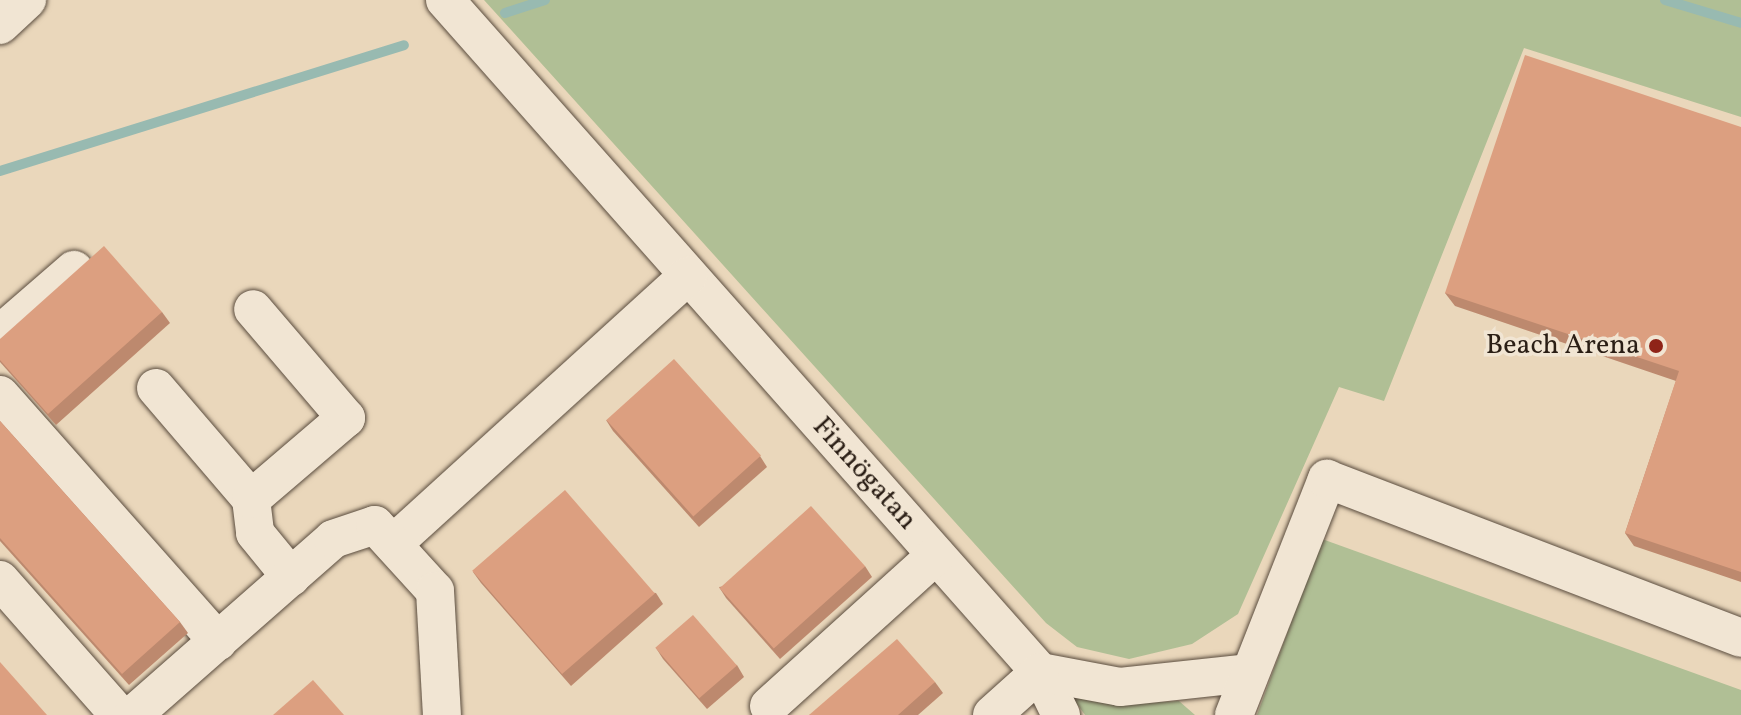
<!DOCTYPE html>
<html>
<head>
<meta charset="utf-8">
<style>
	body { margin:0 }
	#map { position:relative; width:1741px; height:715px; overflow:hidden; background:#ead7bb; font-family:Vollkorn,serif }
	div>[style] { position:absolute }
	.green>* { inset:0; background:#b0bf95 }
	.stream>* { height:10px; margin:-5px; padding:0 5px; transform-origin:5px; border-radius:5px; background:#98bab1 }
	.roads { filter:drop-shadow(0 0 2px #5a4c3e) drop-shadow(0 0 2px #5a4c3e) }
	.minor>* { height:38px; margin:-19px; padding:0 19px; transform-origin:19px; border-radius:19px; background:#f1e5d3 }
	.wall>* { inset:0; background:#bd896e }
	.building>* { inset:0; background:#dc9f80; transform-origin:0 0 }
	.dots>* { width:22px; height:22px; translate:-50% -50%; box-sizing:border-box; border:4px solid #f1e5d3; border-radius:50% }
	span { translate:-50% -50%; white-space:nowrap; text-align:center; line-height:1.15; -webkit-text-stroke:7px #f1e5d3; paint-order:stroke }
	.poi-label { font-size:28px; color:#2a1e15 }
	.right { translate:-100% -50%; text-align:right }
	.street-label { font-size:28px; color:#2a1e15 }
</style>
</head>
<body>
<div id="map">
	<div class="green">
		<i style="clip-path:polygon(484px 0,1741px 0,1741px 117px,1524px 48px,1384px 401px,1339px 387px,1238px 614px,1192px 644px,1129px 659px,1077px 647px,1046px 623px)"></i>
		<i style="clip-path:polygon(1322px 539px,1741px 690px,1741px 715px,1257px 715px)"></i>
		<i style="clip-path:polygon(1070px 694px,1125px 704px,1179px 701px,1195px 715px,1085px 715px)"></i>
	</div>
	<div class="stream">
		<i style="left:1665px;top:0;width:79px;rotate:16.8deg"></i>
		<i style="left:505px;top:13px;width:42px;rotate:-18deg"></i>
		<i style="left:0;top:171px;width:423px;rotate:-17.3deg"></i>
	</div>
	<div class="roads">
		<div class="minor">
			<i style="left:445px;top:0;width:898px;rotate:48.48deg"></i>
			<i style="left:1040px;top:672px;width:48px;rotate:64deg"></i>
			<i style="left:0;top:25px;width:37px;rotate:-43deg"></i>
			<i style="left:0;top:334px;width:98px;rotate:-40.9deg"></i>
			<i style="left:156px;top:388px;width:146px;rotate:49.4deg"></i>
			<i style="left:251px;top:499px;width:34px;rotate:83deg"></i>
			<i style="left:255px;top:533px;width:57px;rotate:50.7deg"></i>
			<i style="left:0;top:395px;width:329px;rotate:48.5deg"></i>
			<i style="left:251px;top:499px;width:125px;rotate:-40.5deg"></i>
			<i style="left:346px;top:418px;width:143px;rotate:-130.5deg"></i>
			<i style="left:393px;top:544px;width:399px;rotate:-42.3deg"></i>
			<i style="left:0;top:580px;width:180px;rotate:48.6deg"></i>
			<i style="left:1040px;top:672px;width:81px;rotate:10.6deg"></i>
			<i style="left:1120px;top:687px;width:129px;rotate:-6.2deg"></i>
			<i style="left:769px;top:706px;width:225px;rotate:-42.1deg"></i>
			<i style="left:133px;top:715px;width:266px;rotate:-41.3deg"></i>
			<i style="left:333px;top:539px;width:44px;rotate:-18.4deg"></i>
			<i style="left:375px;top:525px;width:89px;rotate:47.7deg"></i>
			<i style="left:435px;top:591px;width:124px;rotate:86.8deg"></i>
			<i style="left:992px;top:715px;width:64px;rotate:-41.9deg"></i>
			<i style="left:1234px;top:715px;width:254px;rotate:-68.5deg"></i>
			<i style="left:1327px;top:479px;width:443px;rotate:21deg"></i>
		</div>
	</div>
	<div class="wall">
		<i style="clip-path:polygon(1741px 127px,1741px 582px,1634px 546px,1625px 533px,1676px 381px,1455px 306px,1445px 293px)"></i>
		<i style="clip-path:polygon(162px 312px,170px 323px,56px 425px,0 362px,0 339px)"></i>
		<i style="clip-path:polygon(606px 420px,760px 456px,767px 467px,699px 527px,613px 431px)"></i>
		<i style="clip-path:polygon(0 421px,180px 622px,188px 633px,129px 685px,0 541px)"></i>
		<i style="clip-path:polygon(865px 566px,872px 577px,780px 659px,726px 598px,719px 587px)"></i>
		<i style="clip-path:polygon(473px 572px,656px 593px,663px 604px,571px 686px,481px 583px)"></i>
		<i style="clip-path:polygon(656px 648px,737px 665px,744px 677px,707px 709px,663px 659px)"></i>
		<i style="clip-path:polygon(935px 682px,943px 693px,918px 715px,809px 715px)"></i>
	</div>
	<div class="building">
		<i style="clip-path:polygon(1525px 55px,1741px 127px,1741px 572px,1625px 533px,1679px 371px,1445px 293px)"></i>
		<i style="clip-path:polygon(104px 246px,162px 312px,48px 414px,0 360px,0 339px)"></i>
		<i style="left:674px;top:359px;width:130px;height:91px;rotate:48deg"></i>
		<i style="clip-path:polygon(0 421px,180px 622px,122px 674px,0 538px)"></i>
		<i style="left:565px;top:490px;width:137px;height:123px;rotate:49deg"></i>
		<i style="left:811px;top:506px;width:81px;height:123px;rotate:48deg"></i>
		<i style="left:693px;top:615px;width:67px;height:50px;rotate:49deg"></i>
		<i style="clip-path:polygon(897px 639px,935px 682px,898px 715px,809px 715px)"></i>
		<i style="clip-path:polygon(0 662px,47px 715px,0 715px)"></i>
		<i style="clip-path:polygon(313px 680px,344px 715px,273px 715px)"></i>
	</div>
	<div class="dots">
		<i style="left:1656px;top:346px;background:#8f2418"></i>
	</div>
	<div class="poi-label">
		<span class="right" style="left:1640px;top:346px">Beach Arena</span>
	</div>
	<div class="street-label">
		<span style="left:864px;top:474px;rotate:48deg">Finnögatan</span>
	</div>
</div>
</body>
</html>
